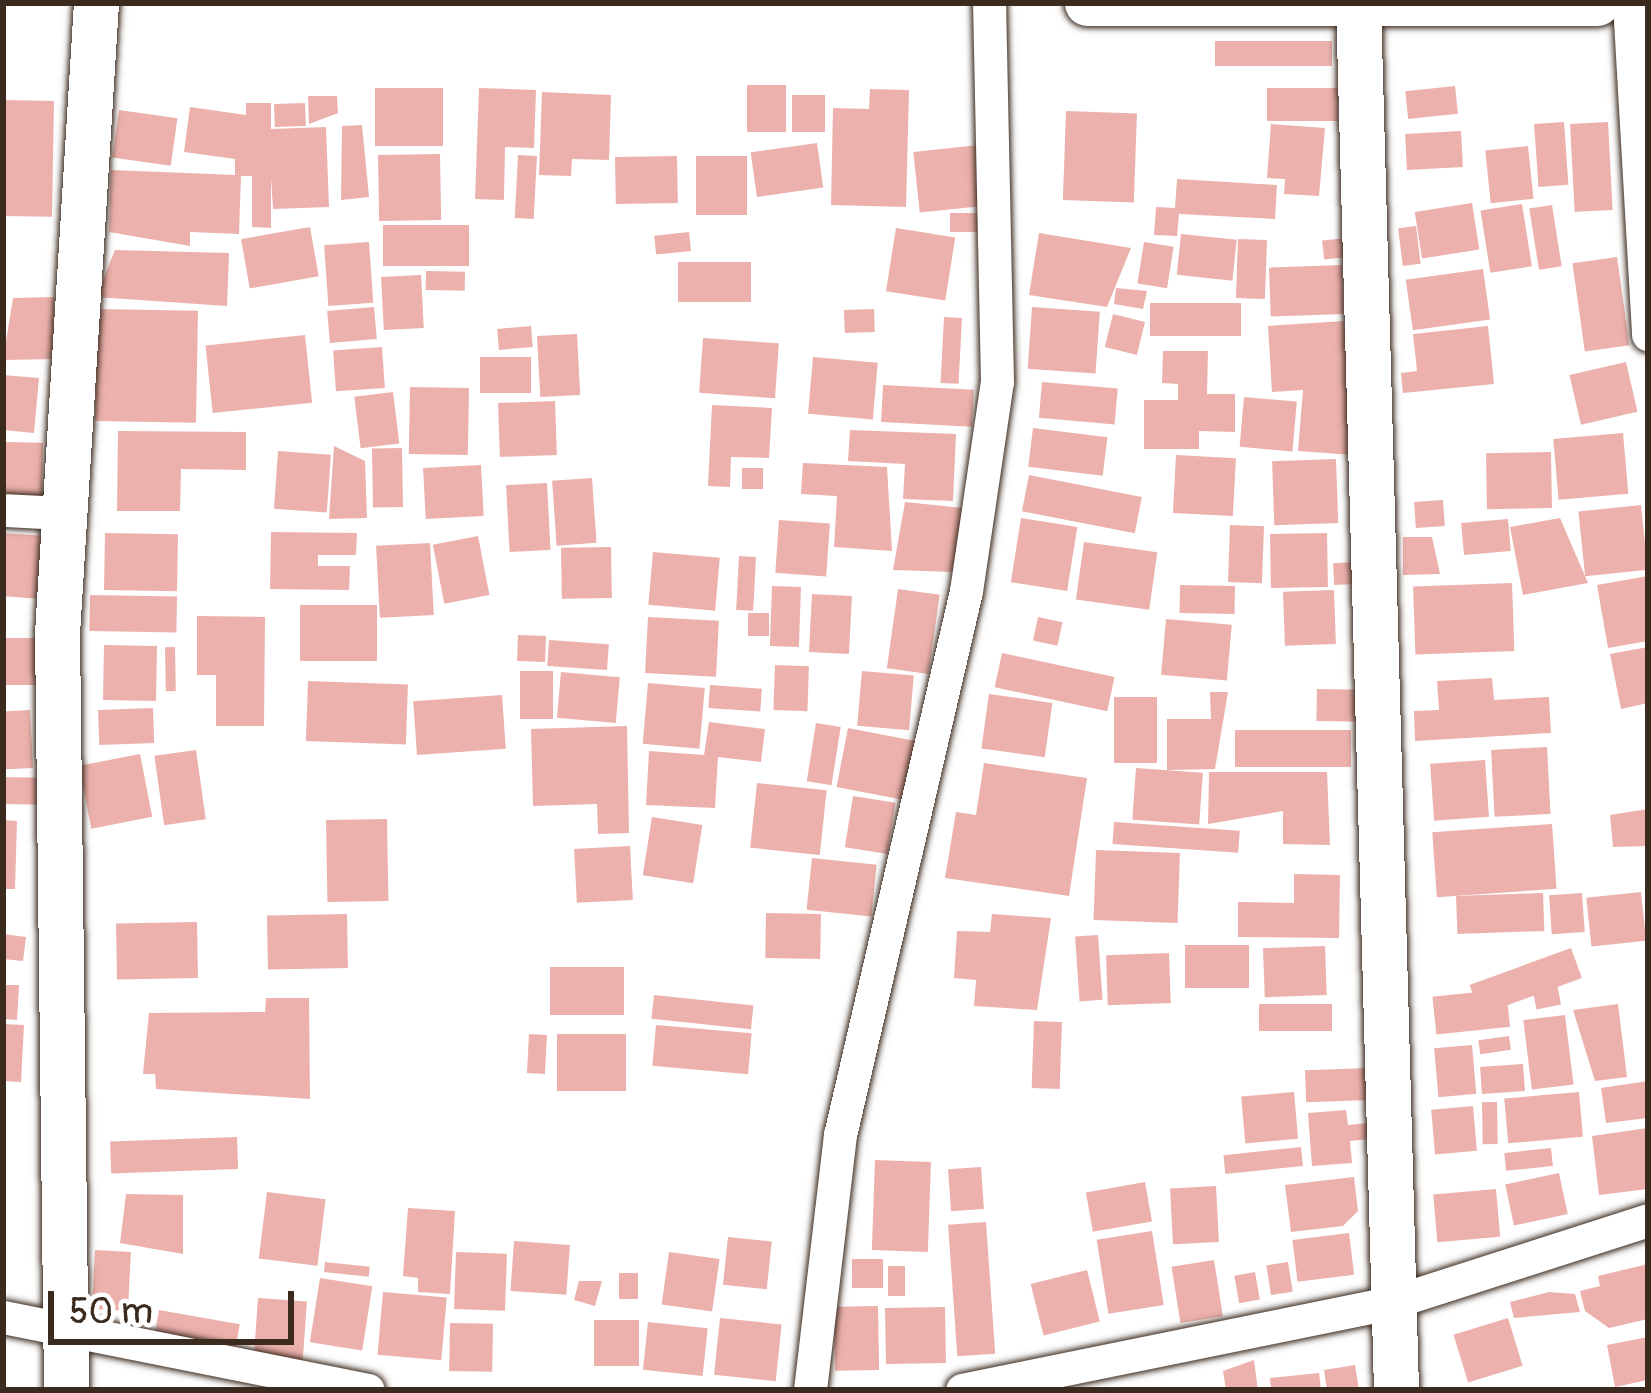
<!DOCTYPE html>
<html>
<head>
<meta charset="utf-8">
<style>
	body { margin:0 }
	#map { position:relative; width:1651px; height:1393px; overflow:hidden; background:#fff; font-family:Pangolin,sans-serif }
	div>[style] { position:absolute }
	.building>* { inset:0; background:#ecb1ac; transform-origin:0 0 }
	.roads { filter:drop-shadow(0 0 3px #3b2a1e) drop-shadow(0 0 3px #3b2a1e) }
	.street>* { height:33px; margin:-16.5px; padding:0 16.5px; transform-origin:16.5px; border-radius:16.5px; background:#fff }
	.secondary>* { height:45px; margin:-22.5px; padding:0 22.5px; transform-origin:22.5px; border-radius:22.5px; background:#fff }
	span { translate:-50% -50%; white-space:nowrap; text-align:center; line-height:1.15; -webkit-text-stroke:9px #fff; paint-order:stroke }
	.frame { position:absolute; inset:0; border:6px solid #3b2a1e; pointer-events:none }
	.scale { position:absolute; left:48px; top:1291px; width:246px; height:54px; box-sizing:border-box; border:6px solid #3b2a1e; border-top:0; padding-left:15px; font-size:36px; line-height:42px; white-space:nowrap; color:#3b2a1e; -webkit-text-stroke:9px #fff; paint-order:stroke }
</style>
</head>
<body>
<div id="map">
	<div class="building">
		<i style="left:1332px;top:41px;width:25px;height:117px;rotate:90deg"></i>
		<i style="left:747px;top:85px;width:39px;height:47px"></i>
		<i style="left:1455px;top:86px;width:28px;height:50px;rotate:84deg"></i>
		<i style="left:375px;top:88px;width:68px;height:58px"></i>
		<i style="clip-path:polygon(479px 88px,536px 90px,534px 148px,505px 147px,504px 200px,475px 199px)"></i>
		<i style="left:1267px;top:88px;width:71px;height:33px"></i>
		<i style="clip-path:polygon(870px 89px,909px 90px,906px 207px,831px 205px,833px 108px,869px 109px)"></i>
		<i style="clip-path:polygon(542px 92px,611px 95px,609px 160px,572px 159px,571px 176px,539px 175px)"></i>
		<i style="left:792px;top:95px;width:33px;height:37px"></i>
		<i style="clip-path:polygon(308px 96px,337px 96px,338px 113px,309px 124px)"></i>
		<i style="left:3px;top:100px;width:51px;height:116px;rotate:1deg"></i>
		<i style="clip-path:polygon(246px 103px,271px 103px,271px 129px,326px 127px,329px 207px,273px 209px,271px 177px,271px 228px,252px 227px,252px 176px,241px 176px,239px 234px,190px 232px,190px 246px,109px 232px,111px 170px,235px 175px,235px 159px,184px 152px,190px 107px,246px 115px)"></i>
		<i style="left:305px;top:103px;width:23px;height:31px;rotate:88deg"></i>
		<i style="left:119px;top:110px;width:59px;height:48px;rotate:8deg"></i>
		<i style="left:1066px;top:111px;width:71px;height:89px;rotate:2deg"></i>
		<i style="left:1564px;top:122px;width:63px;height:30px;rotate:86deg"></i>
		<i style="left:1608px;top:122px;width:88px;height:38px;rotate:87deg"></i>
		<i style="clip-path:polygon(1271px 124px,1325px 128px,1319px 196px,1284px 194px,1285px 179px,1267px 178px)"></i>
		<i style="clip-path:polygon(362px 125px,369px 197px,341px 200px,342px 126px)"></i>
		<i style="left:1461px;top:131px;width:36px;height:56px;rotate:87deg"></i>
		<i style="left:817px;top:143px;width:45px;height:67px;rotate:82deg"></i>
		<i style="left:979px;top:145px;width:61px;height:66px;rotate:84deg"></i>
		<i style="left:1528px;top:146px;width:53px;height:43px;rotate:84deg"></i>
		<i style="left:440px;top:154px;width:66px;height:62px;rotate:89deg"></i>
		<i style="left:518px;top:155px;width:19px;height:63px;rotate:3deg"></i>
		<i style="left:677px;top:156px;width:47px;height:62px;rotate:89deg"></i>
		<i style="left:696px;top:156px;width:51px;height:59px"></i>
		<i style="clip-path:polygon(1177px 179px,1277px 185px,1275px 219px,1179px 214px,1177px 236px,1154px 235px,1156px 207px,1175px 208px)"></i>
		<i style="left:1472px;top:203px;width:47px;height:58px;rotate:81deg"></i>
		<i style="left:1522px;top:204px;width:63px;height:42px;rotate:81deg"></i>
		<i style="left:1552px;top:205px;width:62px;height:23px;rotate:81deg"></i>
		<i style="left:950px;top:213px;width:30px;height:19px"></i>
		<i style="left:469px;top:225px;width:41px;height:86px;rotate:90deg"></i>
		<i style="left:1416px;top:226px;width:38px;height:18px;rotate:83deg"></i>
		<i style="left:310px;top:227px;width:50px;height:70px;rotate:80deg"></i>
		<i style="left:896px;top:228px;width:60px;height:64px;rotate:9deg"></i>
		<i style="left:689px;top:232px;width:19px;height:35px;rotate:84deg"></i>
		<i style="clip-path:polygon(1039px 233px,1131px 248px,1107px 307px,1029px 295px)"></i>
		<i style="left:1181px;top:234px;width:56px;height:41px;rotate:6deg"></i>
		<i style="left:1347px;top:238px;width:19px;height:25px;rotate:84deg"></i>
		<i style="left:1238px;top:239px;width:29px;height:59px;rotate:2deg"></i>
		<i style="left:369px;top:242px;width:61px;height:45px;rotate:86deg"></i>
		<i style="left:1144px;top:242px;width:30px;height:42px;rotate:9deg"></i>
		<i style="clip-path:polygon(115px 250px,229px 253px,227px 306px,96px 297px)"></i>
		<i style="left:1617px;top:257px;width:89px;height:45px;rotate:82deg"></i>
		<i style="left:678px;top:262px;width:73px;height:40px"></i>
		<i style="left:1342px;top:265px;width:49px;height:73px;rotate:88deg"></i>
		<i style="left:1483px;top:269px;width:51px;height:78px;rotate:82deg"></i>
		<i style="left:426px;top:271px;width:39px;height:19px;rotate:1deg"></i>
		<i style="left:421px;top:275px;width:53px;height:40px;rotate:87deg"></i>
		<i style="clip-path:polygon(1116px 288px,1147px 291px,1143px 309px,1114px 304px)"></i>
		<i style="clip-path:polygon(54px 297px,54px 359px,3px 360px,13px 298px)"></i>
		<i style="left:1241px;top:303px;width:33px;height:91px;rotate:90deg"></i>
		<i style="left:374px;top:307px;width:32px;height:47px;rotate:85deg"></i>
		<i style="left:1032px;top:307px;width:68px;height:62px;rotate:4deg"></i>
		<i style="left:97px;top:309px;width:101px;height:112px;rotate:1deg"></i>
		<i style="left:874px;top:309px;width:23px;height:30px;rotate:88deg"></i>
		<i style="left:1113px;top:314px;width:33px;height:34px;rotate:14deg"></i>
		<i style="left:944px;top:317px;width:18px;height:66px;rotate:3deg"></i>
		<i style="clip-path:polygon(1344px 321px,1353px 455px,1298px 451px,1303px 390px,1272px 392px,1268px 326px)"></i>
		<i style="left:531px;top:326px;width:21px;height:34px;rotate:85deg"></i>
		<i style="clip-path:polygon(1488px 326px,1494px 384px,1403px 393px,1401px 373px,1417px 371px,1413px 334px)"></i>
		<i style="left:577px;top:334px;width:61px;height:40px;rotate:87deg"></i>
		<i style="left:305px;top:335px;width:68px;height:100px;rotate:84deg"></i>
		<i style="left:703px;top:338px;width:76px;height:55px;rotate:4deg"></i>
		<i style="left:382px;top:347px;width:41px;height:49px;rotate:86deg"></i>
		<i style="clip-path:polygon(1163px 351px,1208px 351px,1207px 394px,1235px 394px,1235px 432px,1199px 431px,1199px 449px,1144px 449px,1144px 400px,1178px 400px,1178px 384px,1162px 383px)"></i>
		<i style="left:531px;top:357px;width:36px;height:51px;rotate:90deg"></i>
		<i style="left:813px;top:357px;width:65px;height:57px;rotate:5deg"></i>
		<i style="left:1626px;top:362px;width:51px;height:58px;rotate:77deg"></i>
		<i style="clip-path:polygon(3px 375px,39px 378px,34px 433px,3px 430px)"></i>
		<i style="left:1042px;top:382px;width:76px;height:36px;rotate:5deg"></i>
		<i style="left:883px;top:385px;width:91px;height:37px;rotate:3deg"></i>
		<i style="left:410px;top:387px;width:59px;height:67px;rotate:1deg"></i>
		<i style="left:393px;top:392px;width:52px;height:39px;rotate:83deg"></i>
		<i style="left:1244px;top:397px;width:53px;height:50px;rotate:5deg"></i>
		<i style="left:555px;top:401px;width:54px;height:57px;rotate:88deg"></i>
		<i style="clip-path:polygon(712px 405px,772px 408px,769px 458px,731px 457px,730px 487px,708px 486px)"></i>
		<i style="left:1033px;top:428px;width:75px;height:39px;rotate:7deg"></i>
		<i style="clip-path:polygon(850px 430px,956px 434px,953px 501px,903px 499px,905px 464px,848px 461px)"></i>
		<i style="clip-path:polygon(118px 431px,246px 432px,246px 470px,181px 469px,180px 511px,117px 511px)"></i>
		<i style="left:1623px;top:433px;width:61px;height:70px;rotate:85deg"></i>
		<i style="left:3px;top:442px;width:40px;height:61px;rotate:1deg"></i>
		<i style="clip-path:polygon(334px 446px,365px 461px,367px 518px,329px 519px)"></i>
		<i style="left:402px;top:448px;width:59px;height:30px;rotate:89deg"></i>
		<i style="left:278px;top:451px;width:53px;height:58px;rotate:4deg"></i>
		<i style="left:1551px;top:452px;width:56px;height:65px;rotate:89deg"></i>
		<i style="left:1176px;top:455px;width:60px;height:58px;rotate:3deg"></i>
		<i style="left:1336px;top:459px;width:64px;height:64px;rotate:88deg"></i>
		<i style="clip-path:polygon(803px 463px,887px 467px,892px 551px,834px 547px,837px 496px,801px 494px)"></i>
		<i style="left:481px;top:465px;width:51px;height:58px;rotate:87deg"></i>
		<i style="left:742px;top:468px;width:21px;height:21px"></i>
		<i style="left:1029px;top:475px;width:115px;height:37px;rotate:11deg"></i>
		<i style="left:592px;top:478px;width:65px;height:40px;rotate:86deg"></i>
		<i style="left:547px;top:483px;width:67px;height:41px;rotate:87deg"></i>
		<i style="left:1443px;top:500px;width:26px;height:29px;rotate:86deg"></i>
		<i style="clip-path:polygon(905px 502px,963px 508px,955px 572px,893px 570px)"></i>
		<i style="left:1641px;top:505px;width:65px;height:63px;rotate:84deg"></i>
		<i style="left:1021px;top:518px;width:57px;height:65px;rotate:9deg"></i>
		<i style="clip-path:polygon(1560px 518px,1588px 583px,1523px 595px,1510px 527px)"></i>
		<i style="left:1508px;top:519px;width:32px;height:47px;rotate:85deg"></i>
		<i style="left:779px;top:520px;width:51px;height:53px;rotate:4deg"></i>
		<i style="left:1230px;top:525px;width:34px;height:57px;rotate:2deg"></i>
		<i style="clip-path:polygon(271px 532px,357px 533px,356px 555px,318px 555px,318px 566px,350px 566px,349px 590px,270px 589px)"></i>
		<i style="left:3px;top:533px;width:40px;height:63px;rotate:4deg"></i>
		<i style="left:105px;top:533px;width:73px;height:57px;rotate:1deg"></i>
		<i style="left:1327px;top:533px;width:54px;height:57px;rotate:89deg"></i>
		<i style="left:478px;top:536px;width:60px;height:46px;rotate:79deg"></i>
		<i style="clip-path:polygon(1403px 537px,1432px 537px,1440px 574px,1403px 575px)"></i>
		<i style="left:1084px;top:542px;width:74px;height:58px;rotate:8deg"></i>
		<i style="left:430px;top:543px;width:72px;height:54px;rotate:87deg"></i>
		<i style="left:611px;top:547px;width:51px;height:50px;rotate:89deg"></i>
		<i style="left:653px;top:552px;width:67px;height:53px;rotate:5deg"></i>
		<i style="left:739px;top:556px;width:17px;height:54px;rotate:3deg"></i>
		<i style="left:1355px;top:562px;width:22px;height:22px;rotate:87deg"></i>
		<i style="clip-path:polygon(1648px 576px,1648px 641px,1608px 648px,1597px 585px)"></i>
		<i style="left:1512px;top:583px;width:68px;height:99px;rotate:88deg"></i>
		<i style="left:1180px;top:585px;width:55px;height:28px;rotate:1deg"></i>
		<i style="left:772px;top:586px;width:29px;height:60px;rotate:2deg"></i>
		<i style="left:898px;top:589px;width:42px;height:80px;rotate:8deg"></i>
		<i style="left:1334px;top:590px;width:54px;height:51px;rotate:88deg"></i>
		<i style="left:812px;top:594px;width:40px;height:58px;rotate:3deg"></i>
		<i style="left:90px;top:595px;width:87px;height:36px;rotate:1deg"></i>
		<i style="left:300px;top:605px;width:77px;height:56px"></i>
		<i style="left:748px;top:613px;width:21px;height:23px"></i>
		<i style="clip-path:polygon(197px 616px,265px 617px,264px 726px,216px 726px,216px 675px,197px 675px)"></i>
		<i style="left:648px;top:617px;width:71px;height:56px;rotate:3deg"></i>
		<i style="left:1038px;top:617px;width:25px;height:24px;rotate:12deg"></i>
		<i style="left:1166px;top:619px;width:66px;height:56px;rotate:5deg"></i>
		<i style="left:518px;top:635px;width:28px;height:26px;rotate:2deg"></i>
		<i style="left:42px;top:638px;width:47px;height:39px;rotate:90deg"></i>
		<i style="left:549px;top:640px;width:60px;height:26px;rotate:4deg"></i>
		<i style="left:104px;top:645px;width:53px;height:55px;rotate:1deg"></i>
		<i style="left:175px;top:647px;width:44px;height:10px;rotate:89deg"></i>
		<i style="clip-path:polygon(1648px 647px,1648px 703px,1621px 709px,1610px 654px)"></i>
		<i style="left:1002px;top:653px;width:115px;height:35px;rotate:12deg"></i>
		<i style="left:775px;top:665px;width:34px;height:45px;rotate:2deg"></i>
		<i style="left:520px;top:671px;width:33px;height:48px"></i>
		<i style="left:862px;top:671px;width:52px;height:55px;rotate:5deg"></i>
		<i style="left:561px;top:672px;width:59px;height:46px;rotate:5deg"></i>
		<i style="clip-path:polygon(1492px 678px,1494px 700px,1549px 697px,1551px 733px,1415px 741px,1414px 711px,1439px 710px,1437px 681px)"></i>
		<i style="left:308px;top:681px;width:100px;height:60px;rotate:2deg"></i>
		<i style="left:648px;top:683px;width:57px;height:61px;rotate:5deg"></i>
		<i style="left:710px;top:685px;width:52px;height:23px;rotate:4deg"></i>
		<i style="left:1317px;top:689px;width:47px;height:32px;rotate:1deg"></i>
		<i style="clip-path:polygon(1210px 692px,1228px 692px,1215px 769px,1167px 770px,1167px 719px,1211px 719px)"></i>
		<i style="left:989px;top:694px;width:64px;height:55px;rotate:8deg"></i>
		<i style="left:502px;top:695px;width:54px;height:89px;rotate:86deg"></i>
		<i style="left:1114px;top:697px;width:43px;height:66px"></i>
		<i style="left:153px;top:708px;width:35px;height:55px;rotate:88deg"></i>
		<i style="left:30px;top:710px;width:58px;height:27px;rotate:87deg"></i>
		<i style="clip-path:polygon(709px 722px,765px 729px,761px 762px,718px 757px,715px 808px,646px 805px,649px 751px,704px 755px)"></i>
		<i style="left:816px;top:723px;width:25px;height:59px;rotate:9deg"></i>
		<i style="clip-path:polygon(627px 726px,629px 833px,598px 834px,597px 804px,533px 806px,531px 729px)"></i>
		<i style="left:848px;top:728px;width:70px;height:60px;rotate:11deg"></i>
		<i style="left:1235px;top:730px;width:116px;height:37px"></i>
		<i style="left:1547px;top:747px;width:67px;height:56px;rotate:87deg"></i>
		<i style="left:196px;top:750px;width:70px;height:42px;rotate:82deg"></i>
		<i style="left:140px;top:754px;width:64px;height:62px;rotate:79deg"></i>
		<i style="left:1485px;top:760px;width:57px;height:55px;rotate:86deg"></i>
		<i style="clip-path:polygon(984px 763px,1087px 778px,1069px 896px,945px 878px,956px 812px,976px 815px)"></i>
		<i style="left:1136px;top:768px;width:67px;height:52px;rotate:4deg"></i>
		<i style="clip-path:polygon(1209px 772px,1327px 772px,1330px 845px,1283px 844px,1283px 811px,1208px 824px)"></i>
		<i style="left:3px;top:777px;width:42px;height:27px;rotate:1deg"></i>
		<i style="left:757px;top:783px;width:70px;height:65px;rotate:6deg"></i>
		<i style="left:853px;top:796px;width:43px;height:52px;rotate:9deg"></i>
		<i style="clip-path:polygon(1648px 809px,1648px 846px,1613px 847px,1610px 815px)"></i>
		<i style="left:652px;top:817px;width:51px;height:59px;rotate:9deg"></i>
		<i style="left:387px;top:819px;width:82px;height:61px;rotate:89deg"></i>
		<i style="clip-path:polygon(3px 820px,17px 821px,15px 889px,3px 889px)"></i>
		<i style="left:1114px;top:822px;width:126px;height:22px;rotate:4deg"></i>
		<i style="left:1552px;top:824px;width:65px;height:120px;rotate:86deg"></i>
		<i style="left:630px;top:846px;width:54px;height:56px;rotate:87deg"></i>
		<i style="left:1096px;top:850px;width:84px;height:70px;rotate:2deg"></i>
		<i style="left:812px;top:858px;width:65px;height:52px;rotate:6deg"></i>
		<i style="clip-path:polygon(1294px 874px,1340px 875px,1339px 938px,1238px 937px,1238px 902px,1294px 903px)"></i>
		<i style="left:1641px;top:892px;width:49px;height:55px;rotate:84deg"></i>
		<i style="left:1543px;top:893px;width:38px;height:87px;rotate:88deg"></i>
		<i style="left:1582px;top:893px;width:39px;height:33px;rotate:86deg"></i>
		<i style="left:766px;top:913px;width:55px;height:45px;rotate:1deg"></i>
		<i style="left:347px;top:914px;width:54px;height:80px;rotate:89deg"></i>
		<i style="clip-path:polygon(992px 914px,1051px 918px,1037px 1010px,974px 1006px,976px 980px,954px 978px,957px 931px,990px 932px)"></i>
		<i style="left:197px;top:922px;width:56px;height:81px;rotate:89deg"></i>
		<i style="clip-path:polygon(3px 934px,26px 937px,23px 961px,3px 959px)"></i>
		<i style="left:1098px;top:935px;width:65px;height:23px;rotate:86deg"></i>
		<i style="left:1249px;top:945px;width:43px;height:64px;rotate:90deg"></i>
		<i style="left:1325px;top:946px;width:49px;height:62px;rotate:88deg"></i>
		<i style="left:1571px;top:948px;width:32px;height:108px;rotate:70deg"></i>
		<i style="left:1169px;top:953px;width:50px;height:63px;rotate:88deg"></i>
		<i style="left:550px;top:967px;width:74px;height:48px"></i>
		<i style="left:1557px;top:984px;width:21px;height:25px;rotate:79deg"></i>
		<i style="clip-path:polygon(3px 985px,19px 985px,17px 1020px,3px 1019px)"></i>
		<i style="left:1506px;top:989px;width:38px;height:74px;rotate:84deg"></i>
		<i style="left:654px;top:995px;width:100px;height:24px;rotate:6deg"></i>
		<i style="clip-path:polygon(266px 998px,309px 998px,310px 1099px,156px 1089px,155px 1074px,143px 1074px,149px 1013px,265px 1012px)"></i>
		<i style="left:1332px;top:1004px;width:27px;height:73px;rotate:90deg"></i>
		<i style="clip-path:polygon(1618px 1004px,1627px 1077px,1595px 1081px,1573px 1010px)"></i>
		<i style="left:1565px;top:1015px;width:70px;height:42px;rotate:83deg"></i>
		<i style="left:1034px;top:1021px;width:28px;height:67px;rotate:2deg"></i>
		<i style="clip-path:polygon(3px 1024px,24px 1025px,21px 1082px,3px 1081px)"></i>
		<i style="left:656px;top:1025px;width:96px;height:41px;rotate:5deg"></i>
		<i style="left:529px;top:1034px;width:18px;height:39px;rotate:3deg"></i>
		<i style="left:557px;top:1034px;width:69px;height:57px"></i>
		<i style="left:1509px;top:1036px;width:14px;height:31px;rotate:82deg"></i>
		<i style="left:1472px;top:1045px;width:49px;height:38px;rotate:85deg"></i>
		<i style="left:1523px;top:1064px;width:27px;height:43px;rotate:86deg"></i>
		<i style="left:1369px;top:1068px;width:32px;height:64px;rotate:88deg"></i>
		<i style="clip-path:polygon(1648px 1081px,1648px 1118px,1606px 1123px,1601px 1088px)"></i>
		<i style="left:1294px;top:1092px;width:47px;height:53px;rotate:85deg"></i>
		<i style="left:1579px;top:1092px;width:45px;height:75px;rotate:85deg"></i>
		<i style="left:1497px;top:1102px;width:42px;height:15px;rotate:89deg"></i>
		<i style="left:1473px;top:1106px;width:45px;height:42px;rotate:85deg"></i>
		<i style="clip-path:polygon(1346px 1110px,1348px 1125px,1368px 1123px,1370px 1139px,1350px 1141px,1352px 1163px,1312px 1166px,1308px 1113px)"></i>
		<i style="clip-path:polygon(1648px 1128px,1648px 1189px,1599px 1195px,1592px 1136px)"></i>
		<i style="left:237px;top:1137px;width:32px;height:127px;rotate:88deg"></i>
		<i style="left:1301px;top:1147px;width:19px;height:78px;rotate:84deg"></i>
		<i style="left:1551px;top:1148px;width:18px;height:47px;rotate:84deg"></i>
		<i style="left:875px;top:1160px;width:56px;height:90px;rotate:2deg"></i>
		<i style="left:981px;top:1167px;width:42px;height:33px;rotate:86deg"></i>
		<i style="left:1559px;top:1173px;width:42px;height:55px;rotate:78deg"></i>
		<i style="clip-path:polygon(1354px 1177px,1358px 1211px,1343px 1226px,1291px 1232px,1285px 1185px)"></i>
		<i style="left:1145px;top:1182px;width:40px;height:60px;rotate:80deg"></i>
		<i style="left:1216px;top:1186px;width:56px;height:46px;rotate:87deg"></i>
		<i style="left:1496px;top:1189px;width:48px;height:63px;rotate:85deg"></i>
		<i style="left:267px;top:1192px;width:59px;height:67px;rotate:7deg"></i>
		<i style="clip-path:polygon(126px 1194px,183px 1195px,183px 1254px,120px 1243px)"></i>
		<i style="clip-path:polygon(408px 1208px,455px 1211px,450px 1294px,418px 1292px,418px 1278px,403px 1276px)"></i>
		<i style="left:986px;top:1222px;width:132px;height:38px;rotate:86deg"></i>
		<i style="left:1152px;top:1231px;width:75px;height:56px;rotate:81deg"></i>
		<i style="left:1349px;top:1233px;width:42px;height:57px;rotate:83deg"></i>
		<i style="left:728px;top:1237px;width:44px;height:48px;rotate:6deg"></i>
		<i style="left:514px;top:1241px;width:56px;height:50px;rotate:4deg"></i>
		<i style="left:95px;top:1250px;width:36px;height:59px;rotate:3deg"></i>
		<i style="left:456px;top:1252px;width:51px;height:57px;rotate:2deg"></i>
		<i style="left:669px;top:1252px;width:51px;height:53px;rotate:8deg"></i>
		<i style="left:852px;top:1259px;width:31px;height:29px"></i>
		<i style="left:1214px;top:1260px;width:57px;height:43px;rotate:81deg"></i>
		<i style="left:325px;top:1262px;width:45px;height:10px;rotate:6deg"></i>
		<i style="left:1288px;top:1262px;width:30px;height:22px;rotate:81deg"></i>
		<i style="clip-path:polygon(1648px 1264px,1648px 1319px,1609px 1328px,1585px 1311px,1580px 1291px,1600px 1286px,1598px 1276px)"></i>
		<i style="left:888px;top:1266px;width:17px;height:30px"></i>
		<i style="left:1087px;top:1270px;width:53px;height:58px;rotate:76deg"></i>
		<i style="left:1255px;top:1272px;width:28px;height:21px;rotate:80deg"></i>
		<i style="left:619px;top:1273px;width:19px;height:26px"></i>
		<i style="left:320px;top:1278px;width:53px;height:65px;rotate:9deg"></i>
		<i style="clip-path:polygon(579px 1281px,602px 1281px,595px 1306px,574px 1300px)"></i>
		<i style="left:383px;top:1292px;width:64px;height:63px;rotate:5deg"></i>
		<i style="clip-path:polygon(1549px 1292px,1575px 1294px,1580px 1312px,1514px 1318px,1510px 1302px)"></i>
		<i style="left:258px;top:1298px;width:49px;height:59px;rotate:4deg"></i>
		<i style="left:878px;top:1306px;width:64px;height:44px;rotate:89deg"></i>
		<i style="left:945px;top:1307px;width:56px;height:60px;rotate:89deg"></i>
		<i style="left:159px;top:1310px;width:82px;height:25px;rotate:10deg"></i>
		<i style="left:720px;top:1318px;width:62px;height:57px;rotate:6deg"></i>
		<i style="left:1508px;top:1318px;width:50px;height:57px;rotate:73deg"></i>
		<i style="left:594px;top:1320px;width:45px;height:46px"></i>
		<i style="left:648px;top:1322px;width:60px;height:48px;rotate:6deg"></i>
		<i style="left:450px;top:1323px;width:43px;height:48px;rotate:1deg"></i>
		<i style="clip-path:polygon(1648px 1337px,1648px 1380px,1615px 1387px,1607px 1345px)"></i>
		<i style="clip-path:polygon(1254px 1360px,1258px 1390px,1226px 1390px,1223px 1371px)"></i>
		<i style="clip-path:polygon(1355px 1365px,1359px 1390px,1327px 1390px,1324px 1370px)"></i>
		<i style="clip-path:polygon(1319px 1373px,1321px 1390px,1271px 1390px,1270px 1378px)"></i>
	</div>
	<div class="roads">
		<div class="street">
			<i style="left:1629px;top:3px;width:332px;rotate:86.7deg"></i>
			<i style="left:3px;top:510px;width:57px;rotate:3deg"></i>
			<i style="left:3px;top:1317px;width:372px;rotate:11.3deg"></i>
			<i style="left:810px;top:1390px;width:257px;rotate:-83.3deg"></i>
			<i style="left:840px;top:1135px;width:558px;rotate:-76.96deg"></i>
			<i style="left:966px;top:591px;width:211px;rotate:-81.6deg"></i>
			<i style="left:997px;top:382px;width:379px;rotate:-91.2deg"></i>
			<i style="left:962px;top:1390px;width:440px;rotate:-11.5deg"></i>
			<i style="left:1393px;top:1302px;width:268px;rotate:-17.8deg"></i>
		</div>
		<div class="secondary">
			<i style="left:1087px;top:3px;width:510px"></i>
			<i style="left:1358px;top:3px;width:1388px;rotate:88.43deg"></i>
			<i style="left:66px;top:1390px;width:757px;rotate:-90.68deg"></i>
			<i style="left:57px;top:633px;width:631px;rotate:-86.46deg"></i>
		</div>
	</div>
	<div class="frame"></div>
	<div class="scale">50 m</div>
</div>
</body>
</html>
